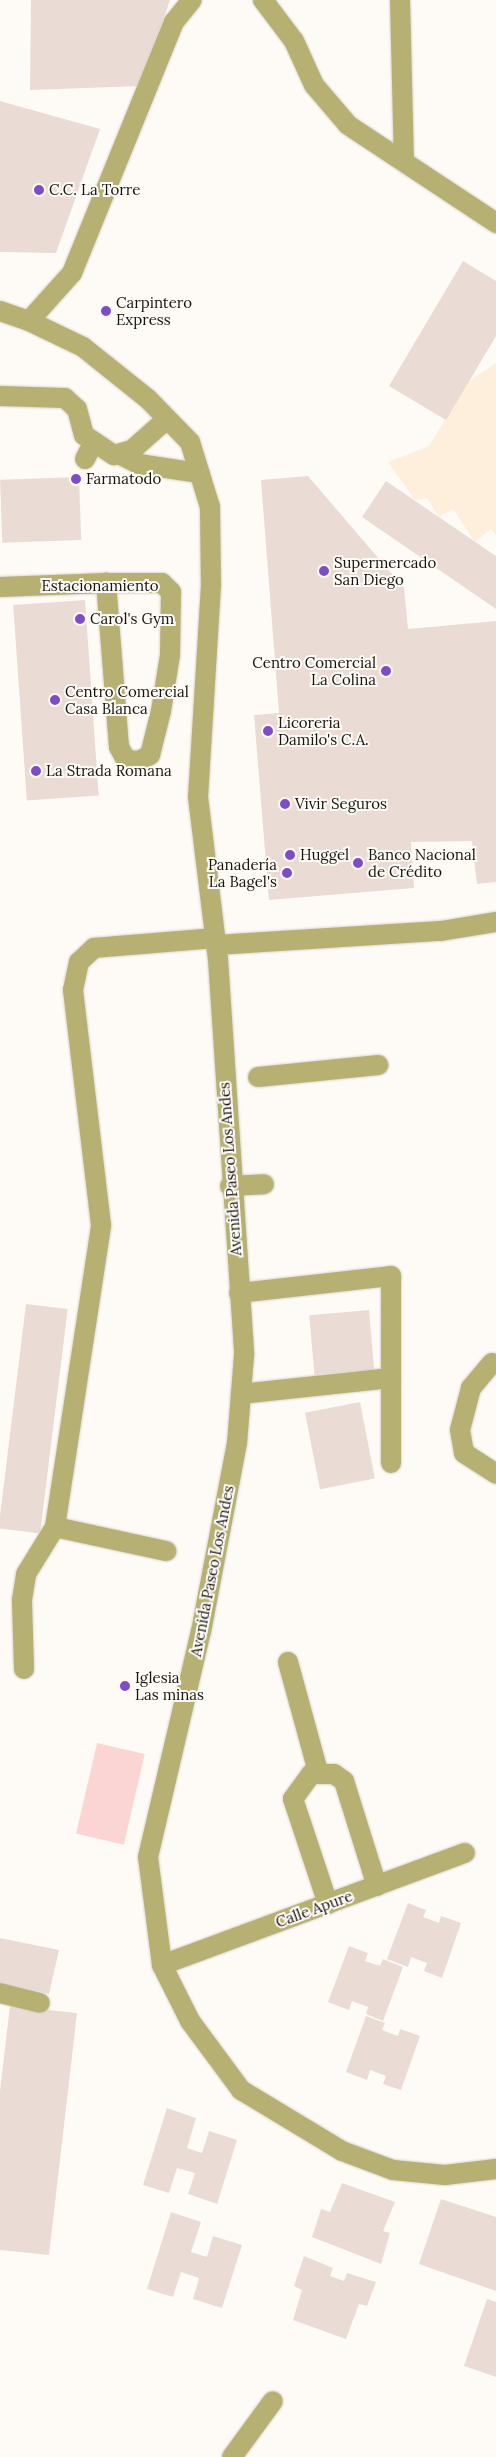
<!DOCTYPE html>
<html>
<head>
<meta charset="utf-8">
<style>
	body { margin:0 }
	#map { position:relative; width:496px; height:2457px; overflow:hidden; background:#fefbf6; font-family:Lora,serif }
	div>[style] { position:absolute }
	.built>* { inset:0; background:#fdefdc }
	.green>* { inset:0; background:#fbd5d3; transform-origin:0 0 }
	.building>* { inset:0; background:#eadcd4; transform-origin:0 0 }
	.roads { filter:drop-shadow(0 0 1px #d9d6d1) drop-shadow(0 0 1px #d9d6d1) }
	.minor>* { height:20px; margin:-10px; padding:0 10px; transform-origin:10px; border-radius:10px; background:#b6b173 }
	.dots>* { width:14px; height:14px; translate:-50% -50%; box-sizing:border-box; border:2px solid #fefbf6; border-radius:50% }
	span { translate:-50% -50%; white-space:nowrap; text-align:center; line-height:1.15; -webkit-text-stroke:4px #fefbf6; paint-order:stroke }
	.poi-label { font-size:15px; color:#171410 }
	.left { translate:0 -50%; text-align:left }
	.right { translate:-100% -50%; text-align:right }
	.street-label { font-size:15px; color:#171410 }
</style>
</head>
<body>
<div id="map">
	<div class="built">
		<i style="clip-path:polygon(496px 363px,496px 536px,491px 529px,475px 542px,453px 509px,439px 517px,427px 498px,415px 500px,388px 462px,429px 446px,468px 382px)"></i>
	</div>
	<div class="green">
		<i style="left:97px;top:1743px;width:49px;height:93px;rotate:13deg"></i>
	</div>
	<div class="building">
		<i style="clip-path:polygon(31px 0,170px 0,141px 86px,30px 90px)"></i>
		<i style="clip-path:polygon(0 101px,100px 129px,56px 253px,0 252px)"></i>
		<i style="clip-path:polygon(463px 261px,496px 281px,496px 336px,446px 420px,389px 386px)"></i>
		<i style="clip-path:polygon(308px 476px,404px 588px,408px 629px,496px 621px,496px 882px,477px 884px,472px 841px,411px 842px,414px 888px,269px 900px,254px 715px,279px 713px,261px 480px)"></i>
		<i style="left:79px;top:477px;width:63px;height:79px;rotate:88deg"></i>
		<i style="clip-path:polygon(386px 481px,496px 556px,496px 609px,362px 517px)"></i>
		<i style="left:85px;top:600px;width:196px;height:72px;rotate:86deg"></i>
		<i style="left:26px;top:1304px;width:42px;height:226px;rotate:7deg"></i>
		<i style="left:369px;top:1310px;width:60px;height:60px;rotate:85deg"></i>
		<i style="left:360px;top:1402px;width:78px;height:56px;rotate:79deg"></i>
		<i style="clip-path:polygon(408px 1903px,426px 1910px,423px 1917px,439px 1923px,441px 1916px,461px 1923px,442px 1978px,424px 1971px,427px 1963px,411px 1957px,408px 1967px,387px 1959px)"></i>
		<i style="clip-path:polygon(0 1938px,59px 1950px,49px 1994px,0 1983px)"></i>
		<i style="clip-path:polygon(349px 1946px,368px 1953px,365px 1961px,380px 1966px,383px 1959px,403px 1967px,383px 2021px,366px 2014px,368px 2007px,352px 2001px,349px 2010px,328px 2002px)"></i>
		<i style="clip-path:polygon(10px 2006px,77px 2013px,49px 2255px,0 2250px,0 2091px)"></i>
		<i style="clip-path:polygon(366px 2016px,385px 2023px,382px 2030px,398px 2036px,400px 2029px,420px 2036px,401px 2090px,383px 2084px,386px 2076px,370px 2070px,367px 2080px,346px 2072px)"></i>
		<i style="clip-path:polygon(167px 2108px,196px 2118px,187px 2148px,202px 2153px,209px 2131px,237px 2140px,217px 2204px,188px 2194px,195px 2173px,177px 2168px,169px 2193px,143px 2185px)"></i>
		<i style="clip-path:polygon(342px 2183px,395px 2202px,383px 2231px,390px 2233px,381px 2264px,312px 2237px,321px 2209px,330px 2212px)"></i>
		<i style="clip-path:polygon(441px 2199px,496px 2217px,496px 2291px,419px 2264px)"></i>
		<i style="clip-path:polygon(171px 2212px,201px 2222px,191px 2252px,207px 2257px,213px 2236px,242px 2245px,222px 2308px,193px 2299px,199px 2278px,181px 2272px,173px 2297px,147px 2289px)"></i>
		<i style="clip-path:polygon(304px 2256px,333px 2268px,330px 2276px,344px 2281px,347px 2273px,376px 2282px,367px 2306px,359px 2304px,346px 2339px,293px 2320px,302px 2290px,294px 2286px)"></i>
		<i style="clip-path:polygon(487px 2299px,496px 2302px,496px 2377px,464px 2366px)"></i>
	</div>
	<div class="roads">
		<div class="minor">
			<i style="left:263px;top:0;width:51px;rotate:52.9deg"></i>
			<i style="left:294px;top:41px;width:48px;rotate:65.6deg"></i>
			<i style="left:314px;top:85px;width:52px;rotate:49.6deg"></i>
			<i style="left:348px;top:125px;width:178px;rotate:33.5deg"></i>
			<i style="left:400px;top:0;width:159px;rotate:88.6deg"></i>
			<i style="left:0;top:311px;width:31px;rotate:19deg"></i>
			<i style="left:29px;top:321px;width:64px;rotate:-48.1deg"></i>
			<i style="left:72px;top:273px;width:271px;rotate:-67.9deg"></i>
			<i style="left:174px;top:22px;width:28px;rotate:-51deg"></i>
			<i style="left:29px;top:321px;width:60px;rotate:25.7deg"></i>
			<i style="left:83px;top:347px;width:83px;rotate:38.7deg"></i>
			<i style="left:148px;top:399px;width:60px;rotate:45.7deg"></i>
			<i style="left:190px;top:442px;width:68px;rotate:72.9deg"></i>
			<i style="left:210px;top:507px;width:78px;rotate:89.3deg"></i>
			<i style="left:211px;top:585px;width:212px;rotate:93.5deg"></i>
			<i style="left:198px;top:797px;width:163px;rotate:83deg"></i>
			<i style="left:218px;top:959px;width:397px;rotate:86.2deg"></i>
			<i style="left:244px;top:1355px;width:88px;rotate:94.5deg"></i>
			<i style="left:237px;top:1443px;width:191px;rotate:100.8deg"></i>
			<i style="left:201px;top:1631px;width:232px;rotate:103.2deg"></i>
			<i style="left:148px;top:1857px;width:109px;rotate:82.6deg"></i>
			<i style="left:162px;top:1965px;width:63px;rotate:63.4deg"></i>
			<i style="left:190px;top:2021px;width:86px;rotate:53.5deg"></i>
			<i style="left:241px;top:2090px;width:118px;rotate:31.1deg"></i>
			<i style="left:342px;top:2151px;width:54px;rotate:20.4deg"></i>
			<i style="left:393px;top:2170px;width:52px;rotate:5.5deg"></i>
			<i style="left:445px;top:2175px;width:51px;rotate:-6.7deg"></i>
			<i style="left:0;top:396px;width:65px;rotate:1.8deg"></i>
			<i style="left:65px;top:398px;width:16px;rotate:43deg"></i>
			<i style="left:77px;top:409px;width:27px;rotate:75deg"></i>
			<i style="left:84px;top:435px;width:36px;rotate:34deg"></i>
			<i style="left:114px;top:455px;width:19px;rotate:-16deg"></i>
			<i style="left:132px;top:450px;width:47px;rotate:-41.5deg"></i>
			<i style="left:121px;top:455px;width:20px;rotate:27deg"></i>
			<i style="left:139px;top:464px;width:61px;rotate:8.5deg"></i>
			<i style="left:85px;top:459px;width:18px;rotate:-63deg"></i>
			<i style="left:0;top:587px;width:106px;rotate:-2.2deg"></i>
			<i style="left:106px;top:583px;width:56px"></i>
			<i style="left:162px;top:583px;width:13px;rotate:45deg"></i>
			<i style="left:171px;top:592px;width:63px;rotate:90.9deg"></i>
			<i style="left:170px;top:655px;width:57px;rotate:99.1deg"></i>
			<i style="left:161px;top:711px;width:45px;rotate:104deg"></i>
			<i style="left:150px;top:755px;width:13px;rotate:151deg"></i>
			<i style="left:139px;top:761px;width:13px;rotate:-176deg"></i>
			<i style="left:126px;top:760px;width:15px;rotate:-118deg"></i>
			<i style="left:119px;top:747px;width:165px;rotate:-94.5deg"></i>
			<i style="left:216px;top:945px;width:225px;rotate:-3.6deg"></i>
			<i style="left:441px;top:931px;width:56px;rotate:-9.3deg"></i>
			<i style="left:258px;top:1077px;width:121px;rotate:-5.7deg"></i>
			<i style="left:230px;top:1186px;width:34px;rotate:-3deg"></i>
			<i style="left:239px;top:1293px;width:153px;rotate:-6.4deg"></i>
			<i style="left:391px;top:1276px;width:187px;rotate:90deg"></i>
			<i style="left:492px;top:1363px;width:33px;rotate:130deg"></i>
			<i style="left:471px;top:1388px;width:43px;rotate:104.7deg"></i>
			<i style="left:460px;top:1430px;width:23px;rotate:80deg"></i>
			<i style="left:464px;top:1453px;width:38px;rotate:33deg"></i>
			<i style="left:241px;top:1394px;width:150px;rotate:-6.1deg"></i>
			<i style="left:55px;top:1527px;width:114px;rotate:12.2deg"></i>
			<i style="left:288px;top:1662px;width:114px;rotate:74.7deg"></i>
			<i style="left:24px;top:1669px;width:69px;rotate:-91.7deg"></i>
			<i style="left:22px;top:1600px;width:26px;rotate:-81deg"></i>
			<i style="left:26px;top:1574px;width:55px;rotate:-58.3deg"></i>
			<i style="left:55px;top:1527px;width:305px;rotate:-81.3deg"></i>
			<i style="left:101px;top:1225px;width:237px;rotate:-96.8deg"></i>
			<i style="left:73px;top:990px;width:29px;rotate:-78deg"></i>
			<i style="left:79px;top:962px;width:21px;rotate:-43deg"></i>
			<i style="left:94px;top:948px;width:121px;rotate:-4.7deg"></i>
			<i style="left:328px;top:1904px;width:111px;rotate:-108.4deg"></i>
			<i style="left:293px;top:1799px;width:31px;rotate:-54deg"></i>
			<i style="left:311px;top:1774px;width:23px"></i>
			<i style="left:334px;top:1774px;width:12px;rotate:35deg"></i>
			<i style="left:344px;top:1781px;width:110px;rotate:72.6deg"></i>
			<i style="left:162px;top:1965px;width:323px;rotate:-20.3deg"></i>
			<i style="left:0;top:1993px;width:41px;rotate:14deg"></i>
			<i style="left:232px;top:2457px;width:69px;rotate:-53.8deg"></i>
		</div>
	</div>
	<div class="dots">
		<i style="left:39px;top:190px;background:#7e4dc5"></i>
		<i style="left:106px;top:311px;background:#7e4dc5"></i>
		<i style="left:76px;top:479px;background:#7e4dc5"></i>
		<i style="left:324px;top:571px;background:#7e4dc5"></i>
		<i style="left:80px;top:619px;background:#7e4dc5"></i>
		<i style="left:386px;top:671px;background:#7e4dc5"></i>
		<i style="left:55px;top:700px;background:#7e4dc5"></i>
		<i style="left:268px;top:731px;background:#7e4dc5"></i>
		<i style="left:36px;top:771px;background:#7e4dc5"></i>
		<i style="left:285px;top:804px;background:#7e4dc5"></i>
		<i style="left:290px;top:855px;background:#7e4dc5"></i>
		<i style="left:358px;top:863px;background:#7e4dc5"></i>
		<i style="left:287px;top:873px;background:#7e4dc5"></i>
		<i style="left:125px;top:1686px;background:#7e4dc5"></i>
	</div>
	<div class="poi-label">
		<span class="left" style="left:49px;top:190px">C.C. La Torre</span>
		<span class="left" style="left:116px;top:311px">Carpintero<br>Express</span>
		<span class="left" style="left:86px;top:479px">Farmatodo</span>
		<span class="left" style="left:334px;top:571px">Supermercado<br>San Diego</span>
		<span class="left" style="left:90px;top:619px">Carol's Gym</span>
		<span class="right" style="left:376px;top:671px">Centro Comercial<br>La Colina</span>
		<span class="left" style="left:65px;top:700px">Centro Comercial<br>Casa Blanca</span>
		<span class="left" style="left:278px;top:731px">Licoreria<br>Damilo's C.A.</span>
		<span class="left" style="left:46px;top:771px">La Strada Romana</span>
		<span class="left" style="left:295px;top:804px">Vivir Seguros</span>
		<span class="left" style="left:368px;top:863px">Banco Nacional<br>de Crédito</span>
		<span class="left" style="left:300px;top:855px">Huggel</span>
		<span class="right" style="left:277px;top:873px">Panadería<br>La Bagel's</span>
		<span class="left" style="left:135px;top:1686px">Iglesia<br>Las minas</span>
	</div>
	<div class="street-label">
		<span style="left:100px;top:586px">Estacionamiento</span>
		<span style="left:230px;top:1169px;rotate:-94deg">Avenida Paseo Los Andes</span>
		<span style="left:212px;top:1571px;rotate:-79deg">Avenida Paseo Los Andes</span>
		<span style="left:314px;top:1909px;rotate:-20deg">Calle Apure</span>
	</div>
</div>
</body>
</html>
